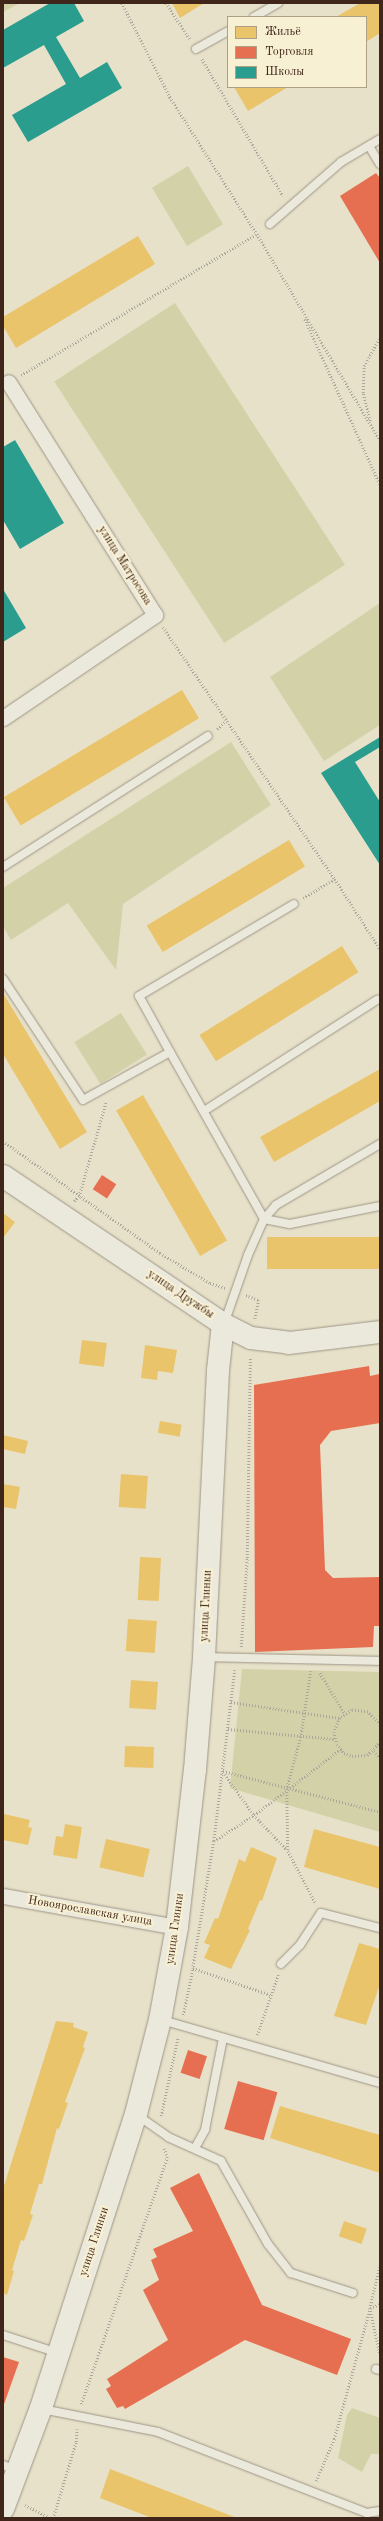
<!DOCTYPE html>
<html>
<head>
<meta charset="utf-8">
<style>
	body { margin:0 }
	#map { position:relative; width:383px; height:2521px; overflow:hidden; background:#e8e1c9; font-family:"Old Standard TT",serif }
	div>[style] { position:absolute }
	.green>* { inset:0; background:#d3d1a8; transform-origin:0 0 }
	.homes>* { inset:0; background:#e9c46a; transform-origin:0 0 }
	.shops>* { inset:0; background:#e76f51; transform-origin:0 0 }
	.schools>* { inset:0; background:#2a9d8f }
	.path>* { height:2.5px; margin-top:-1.25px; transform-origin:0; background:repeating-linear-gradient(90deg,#aca79d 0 1px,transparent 0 3px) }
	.roads { filter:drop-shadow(0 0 1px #9d9586) drop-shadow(0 0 1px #9d9586) }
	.lane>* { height:8px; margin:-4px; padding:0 4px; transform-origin:4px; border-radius:4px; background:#ebe8dc }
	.street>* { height:15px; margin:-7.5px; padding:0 7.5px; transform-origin:7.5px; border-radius:7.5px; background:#ebe8dc }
	.secondary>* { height:22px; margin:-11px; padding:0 11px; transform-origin:11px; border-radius:11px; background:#ebe8dc }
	span { translate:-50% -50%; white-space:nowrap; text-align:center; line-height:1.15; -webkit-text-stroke:4px #f8f0d3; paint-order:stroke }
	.street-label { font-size:12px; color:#40251a }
	.frame { position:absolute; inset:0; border:4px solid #40251a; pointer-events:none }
	.legend { position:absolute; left:227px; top:16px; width:140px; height:72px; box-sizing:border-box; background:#f8f0d3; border:1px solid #ae9f89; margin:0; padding:5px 7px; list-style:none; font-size:12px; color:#40251a }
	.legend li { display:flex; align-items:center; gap:8px; height:20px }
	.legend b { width:20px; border:1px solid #ae9f89 }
</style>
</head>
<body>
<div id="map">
	<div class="green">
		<i style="clip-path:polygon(3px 3px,20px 3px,3px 12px)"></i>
		<i style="left:188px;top:166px;width:68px;height:42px;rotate:59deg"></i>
		<i style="left:175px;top:303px;width:312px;height:144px;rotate:57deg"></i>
		<i style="clip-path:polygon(380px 603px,380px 725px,324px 761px,270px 677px)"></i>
		<i style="clip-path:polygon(231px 742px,271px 805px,123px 904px,116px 970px,68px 903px,11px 940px,3px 926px,3px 888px)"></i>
		<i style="left:121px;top:1013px;width:49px;height:55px;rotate:58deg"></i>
		<i style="clip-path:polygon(242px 1669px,380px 1672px,380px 1832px,230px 1788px)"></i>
		<i style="clip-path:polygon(352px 2408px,380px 2418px,380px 2454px,371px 2454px,362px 2472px,338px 2458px,347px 2415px)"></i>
	</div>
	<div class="homes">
		<i style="clip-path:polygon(172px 3px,204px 3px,180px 18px)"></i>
		<i style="clip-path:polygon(360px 3px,380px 3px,380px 33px,366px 42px,366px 17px,336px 17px)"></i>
		<i style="clip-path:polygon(234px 87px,288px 87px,248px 111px)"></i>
		<i style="clip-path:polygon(138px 236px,155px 264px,16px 348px,3px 326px,3px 317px)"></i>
		<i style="left:182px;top:690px;width:33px;height:208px;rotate:59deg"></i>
		<i style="left:289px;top:840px;width:31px;height:166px;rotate:59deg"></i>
		<i style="left:342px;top:946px;width:31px;height:168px;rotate:58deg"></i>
		<i style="clip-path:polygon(3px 993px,87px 1132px,60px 1149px,3px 1054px)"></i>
		<i style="clip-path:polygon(380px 1069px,380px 1101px,274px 1162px,260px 1137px)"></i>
		<i style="left:143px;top:1095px;width:168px;height:31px;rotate:60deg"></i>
		<i style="clip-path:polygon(3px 1213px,15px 1222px,3px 1238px)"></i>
		<i style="left:380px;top:1237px;width:32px;height:113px;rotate:90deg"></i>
		<i style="left:82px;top:1340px;width:25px;height:24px;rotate:7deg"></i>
		<i style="clip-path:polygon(145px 1345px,177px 1350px,173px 1373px,158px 1371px,157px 1380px,141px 1378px)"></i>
		<i style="left:160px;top:1421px;width:22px;height:12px;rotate:10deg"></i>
		<i style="clip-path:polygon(3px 1435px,28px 1441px,25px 1454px,3px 1449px)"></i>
		<i style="left:121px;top:1474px;width:27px;height:33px;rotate:4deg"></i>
		<i style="clip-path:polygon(3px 1484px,20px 1487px,16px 1509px,3px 1507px)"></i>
		<i style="left:140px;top:1557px;width:21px;height:43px;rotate:3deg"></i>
		<i style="left:128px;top:1619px;width:29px;height:32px;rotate:4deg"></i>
		<i style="left:131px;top:1680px;width:27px;height:28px;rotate:4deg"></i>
		<i style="left:125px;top:1746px;width:29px;height:21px;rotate:2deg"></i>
		<i style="clip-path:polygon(4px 1814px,30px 1820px,28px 1827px,32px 1828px,28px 1845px,3px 1840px)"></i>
		<i style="clip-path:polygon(65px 1824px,82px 1827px,77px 1859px,53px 1855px,56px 1836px,63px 1837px)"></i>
		<i style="clip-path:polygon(314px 1829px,380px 1847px,380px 1889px,304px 1867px)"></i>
		<i style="left:106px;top:1839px;width:45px;height:29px;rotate:13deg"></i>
		<i style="clip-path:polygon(251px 1847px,277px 1858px,262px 1901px,260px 1900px,248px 1929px,250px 1930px,231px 1969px,204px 1958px,210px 1945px,204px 1943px,215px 1918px,218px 1919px,239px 1859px,245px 1862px)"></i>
		<i style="clip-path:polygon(359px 1943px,380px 1949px,380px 1984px,366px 2025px,334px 2016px)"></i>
		<i style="clip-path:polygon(56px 2021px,74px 2023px,73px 2027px,88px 2032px,83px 2047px,85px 2048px,65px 2102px,68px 2103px,59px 2129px,57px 2128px,42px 2184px,39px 2184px,30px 2214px,33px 2215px,24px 2241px,21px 2240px,12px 2270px,14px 2271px,7px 2295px,3px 2293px,3px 2189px)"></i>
		<i style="clip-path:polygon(280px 2106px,380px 2135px,380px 2173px,270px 2138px)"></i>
		<i style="left:344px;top:2221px;width:24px;height:16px;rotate:19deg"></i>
		<i style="clip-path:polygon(110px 2469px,237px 2518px,152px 2518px,100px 2498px)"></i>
	</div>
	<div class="shops">
		<i style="clip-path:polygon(376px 173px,380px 178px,380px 263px,340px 196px)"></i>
		<i style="left:102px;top:1175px;width:17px;height:17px;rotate:33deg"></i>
		<i style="clip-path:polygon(369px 1366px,370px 1376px,379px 1374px,380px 1423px,331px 1431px,320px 1445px,325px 1570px,333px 1578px,380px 1577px,380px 1626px,374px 1626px,373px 1647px,255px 1652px,254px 1385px)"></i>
		<i style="left:188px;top:2050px;width:20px;height:24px;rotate:18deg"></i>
		<i style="left:238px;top:2081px;width:41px;height:50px;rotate:16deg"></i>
		<i style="clip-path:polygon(199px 2173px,262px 2305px,351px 2339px,337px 2375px,245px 2340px,125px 2409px,123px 2406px,117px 2408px,106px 2389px,111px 2386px,107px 2379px,168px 2340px,143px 2290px,159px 2280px,151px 2260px,157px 2257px,153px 2249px,193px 2231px,170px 2188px)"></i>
		<i style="clip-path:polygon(3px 2357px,19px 2362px,3px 2407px)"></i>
	</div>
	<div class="schools">
		<i style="clip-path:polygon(50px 3px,74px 3px,84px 21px,56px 37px,80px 78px,107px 62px,122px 88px,28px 142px,12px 115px,66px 84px,44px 45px,3px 68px,3px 30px)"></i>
		<i style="clip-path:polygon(15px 440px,64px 523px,20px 549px,3px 520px,3px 447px)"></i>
		<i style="clip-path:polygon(3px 589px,26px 628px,3px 642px)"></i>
		<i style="clip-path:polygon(380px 737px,380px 747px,355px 762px,380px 802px,380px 865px,321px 773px)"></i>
	</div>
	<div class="path">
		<i style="left:122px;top:3px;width:106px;rotate:62.9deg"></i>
		<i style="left:170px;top:97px;width:162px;rotate:57.6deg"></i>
		<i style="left:257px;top:234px;width:240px;rotate:59.2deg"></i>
		<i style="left:166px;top:3px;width:43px;rotate:56.3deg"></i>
		<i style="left:202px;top:59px;width:159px;rotate:59.4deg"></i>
		<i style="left:305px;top:319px;width:181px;rotate:65.6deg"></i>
		<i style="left:21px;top:375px;width:275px;rotate:-30.9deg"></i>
		<i style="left:370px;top:421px;width:29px;rotate:-104deg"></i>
		<i style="left:363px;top:393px;width:27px;rotate:-88deg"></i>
		<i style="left:364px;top:366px;width:33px;rotate:-61deg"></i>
		<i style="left:163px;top:627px;width:305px;rotate:55.7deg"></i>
		<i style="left:335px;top:879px;width:83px;rotate:57.3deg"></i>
		<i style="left:217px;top:729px;width:12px;rotate:-42deg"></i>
		<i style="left:303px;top:898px;width:37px;rotate:-31deg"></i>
		<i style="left:3px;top:1141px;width:193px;rotate:35.5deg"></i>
		<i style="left:160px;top:1253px;width:58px;rotate:31deg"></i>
		<i style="left:210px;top:1283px;width:16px;rotate:18deg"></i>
		<i style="left:74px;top:1201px;width:7px;rotate:-45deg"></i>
		<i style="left:79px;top:1196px;width:98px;rotate:-74deg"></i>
		<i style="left:246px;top:1295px;width:14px;rotate:21deg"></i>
		<i style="left:259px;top:1300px;width:19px;rotate:102deg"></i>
		<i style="left:241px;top:1647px;width:89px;rotate:-86.1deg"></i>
		<i style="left:247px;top:1558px;width:200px;rotate:-89.1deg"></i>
		<i style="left:235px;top:1670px;width:172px;rotate:97deg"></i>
		<i style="left:214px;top:1841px;width:129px;rotate:99.4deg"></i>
		<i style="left:193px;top:1968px;width:83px;rotate:19.1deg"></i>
		<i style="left:311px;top:1671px;width:67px;rotate:98.6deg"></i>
		<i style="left:301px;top:1737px;width:54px;rotate:105.1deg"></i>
		<i style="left:287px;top:1789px;width:62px;rotate:89.1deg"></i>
		<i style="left:288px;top:1851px;width:58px;rotate:62.1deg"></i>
		<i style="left:320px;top:1673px;width:48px;rotate:58.6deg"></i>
		<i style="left:231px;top:1702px;width:110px;rotate:8.4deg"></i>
		<i style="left:380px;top:1725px;width:18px;rotate:-133deg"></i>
		<i style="left:368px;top:1712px;width:16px;rotate:-173deg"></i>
		<i style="left:352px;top:1710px;width:14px;rotate:146deg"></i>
		<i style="left:340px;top:1718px;width:15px;rotate:113deg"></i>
		<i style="left:334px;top:1732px;width:12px;rotate:76deg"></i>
		<i style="left:337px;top:1744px;width:11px;rotate:52deg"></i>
		<i style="left:344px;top:1753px;width:9px;rotate:21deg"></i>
		<i style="left:352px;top:1756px;width:15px;rotate:-4deg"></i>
		<i style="left:367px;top:1755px;width:18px;rotate:-45deg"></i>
		<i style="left:228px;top:1729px;width:107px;rotate:5.3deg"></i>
		<i style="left:374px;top:1751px;width:8px;rotate:45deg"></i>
		<i style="left:223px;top:1771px;width:162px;rotate:14.6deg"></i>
		<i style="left:223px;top:1772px;width:53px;rotate:54.2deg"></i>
		<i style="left:254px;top:1815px;width:48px;rotate:46.7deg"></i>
		<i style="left:214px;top:1841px;width:48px;rotate:-33deg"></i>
		<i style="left:254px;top:1815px;width:109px;rotate:-37.2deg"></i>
		<i style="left:183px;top:2015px;width:48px;rotate:-78deg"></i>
		<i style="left:257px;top:2035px;width:64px;rotate:-70.7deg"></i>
		<i style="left:161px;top:2116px;width:81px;rotate:-77.9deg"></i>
		<i style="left:380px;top:2267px;width:42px;rotate:103.7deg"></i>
		<i style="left:370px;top:2308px;width:47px;rotate:77.7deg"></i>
		<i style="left:81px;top:2404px;width:261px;rotate:-70.7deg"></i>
		<i style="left:167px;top:2158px;width:10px;rotate:-107deg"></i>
		<i style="left:316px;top:2481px;width:46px;rotate:-66.8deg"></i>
		<i style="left:334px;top:2439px;width:136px;rotate:-74.6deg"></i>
		<i style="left:370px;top:2308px;width:11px;rotate:-22deg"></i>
		<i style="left:25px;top:2505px;width:28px;rotate:27deg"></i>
		<i style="left:53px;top:2518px;width:79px;rotate:-73.2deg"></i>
		<i style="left:76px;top:2442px;width:13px;rotate:-86deg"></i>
	</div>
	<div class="roads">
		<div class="lane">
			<i style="left:254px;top:17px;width:28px;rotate:-30deg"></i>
			<i style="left:196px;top:49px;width:37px;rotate:-29deg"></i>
			<i style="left:369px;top:146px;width:21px;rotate:59deg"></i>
			<i style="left:270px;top:224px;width:94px;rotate:-41.1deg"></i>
			<i style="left:341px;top:162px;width:45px;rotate:-30.5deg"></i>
			<i style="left:3px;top:867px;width:243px;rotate:-32.6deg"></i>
			<i style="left:3px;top:979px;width:145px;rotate:56.5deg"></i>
			<i style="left:83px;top:1100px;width:99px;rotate:-28.9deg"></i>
			<i style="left:170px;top:1052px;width:192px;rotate:60.6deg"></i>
			<i style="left:264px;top:1219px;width:26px;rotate:11deg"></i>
			<i style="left:290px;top:1224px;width:92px;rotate:-11.3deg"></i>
			<i style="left:170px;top:1052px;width:64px;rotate:-119deg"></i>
			<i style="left:139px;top:996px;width:180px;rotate:-30.7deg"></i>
			<i style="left:204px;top:1111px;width:206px;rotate:-32.7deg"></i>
			<i style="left:224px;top:1324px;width:73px;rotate:-70.8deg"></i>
			<i style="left:248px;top:1255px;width:39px;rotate:-66deg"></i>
			<i style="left:264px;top:1219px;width:18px;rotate:-49deg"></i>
			<i style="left:276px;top:1205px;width:121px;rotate:-30.4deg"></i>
			<i style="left:205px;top:1657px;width:175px;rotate:1.3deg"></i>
			<i style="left:281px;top:1964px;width:27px;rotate:-45deg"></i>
			<i style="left:300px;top:1945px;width:38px;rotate:-57deg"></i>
			<i style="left:321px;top:1913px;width:61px;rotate:14.3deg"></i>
			<i style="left:162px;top:2020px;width:227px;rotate:16.1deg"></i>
			<i style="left:137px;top:2115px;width:38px;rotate:35deg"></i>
			<i style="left:168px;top:2137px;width:58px;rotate:24.4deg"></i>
			<i style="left:221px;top:2161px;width:95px;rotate:60.5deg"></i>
			<i style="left:268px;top:2244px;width:37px;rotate:52deg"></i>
			<i style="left:291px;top:2273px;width:65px;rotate:17.9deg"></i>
			<i style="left:195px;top:2148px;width:21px;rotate:-61deg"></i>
			<i style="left:205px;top:2130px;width:94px;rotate:-78.9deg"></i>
			<i style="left:3px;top:2335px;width:58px;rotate:18.1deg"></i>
			<i style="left:376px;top:2369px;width:4px;rotate:14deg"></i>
			<i style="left:42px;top:2409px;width:118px;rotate:11.2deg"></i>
			<i style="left:158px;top:2432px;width:224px;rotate:21.2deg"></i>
			<i style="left:367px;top:2513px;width:13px;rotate:-9deg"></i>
			<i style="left:3px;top:2465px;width:14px;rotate:21deg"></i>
		</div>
		<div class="street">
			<i style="left:3px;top:718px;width:184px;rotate:-34.1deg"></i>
			<i style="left:155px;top:615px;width:275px;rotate:-122.2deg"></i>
			<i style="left:3px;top:1896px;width:177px;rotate:10.1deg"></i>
		</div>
		<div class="secondary">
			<i style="left:3px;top:1176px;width:265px;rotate:33.9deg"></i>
			<i style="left:223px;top:1324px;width:31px;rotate:27deg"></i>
			<i style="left:251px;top:1338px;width:38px;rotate:7deg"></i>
			<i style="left:289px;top:1343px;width:92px;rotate:-6.9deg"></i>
			<i style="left:3px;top:2509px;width:108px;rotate:-69.4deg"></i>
			<i style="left:41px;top:2408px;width:309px;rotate:-72.1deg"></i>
			<i style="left:136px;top:2114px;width:97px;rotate:-75.7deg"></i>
			<i style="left:160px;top:2020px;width:95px;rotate:-79.6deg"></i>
			<i style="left:177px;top:1927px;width:158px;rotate:-83.5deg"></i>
			<i style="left:195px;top:1770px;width:113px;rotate:-85.4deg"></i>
			<i style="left:204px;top:1657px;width:287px;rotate:-87.2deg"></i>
			<i style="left:218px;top:1370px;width:46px;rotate:-83.8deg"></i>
		</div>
	</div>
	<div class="street-label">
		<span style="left:124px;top:566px;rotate:58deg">улица Матросова</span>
		<span style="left:180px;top:1295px;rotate:34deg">улица Дружбы</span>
		<span style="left:207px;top:1606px;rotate:-87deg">улица Глинки</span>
		<span style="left:90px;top:1912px;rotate:10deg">Новоярославская улица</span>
		<span style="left:176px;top:1929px;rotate:-82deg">улица Глинки</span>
		<span style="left:95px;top:2242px;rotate:-72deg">улица Глинки</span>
	</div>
	<div class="frame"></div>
	<ul class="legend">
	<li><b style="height:11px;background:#e9c46a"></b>Жильё</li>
	<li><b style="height:11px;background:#e76f51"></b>Торговля</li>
	<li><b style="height:11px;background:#2a9d8f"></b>Школы</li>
	</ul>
</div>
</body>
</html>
